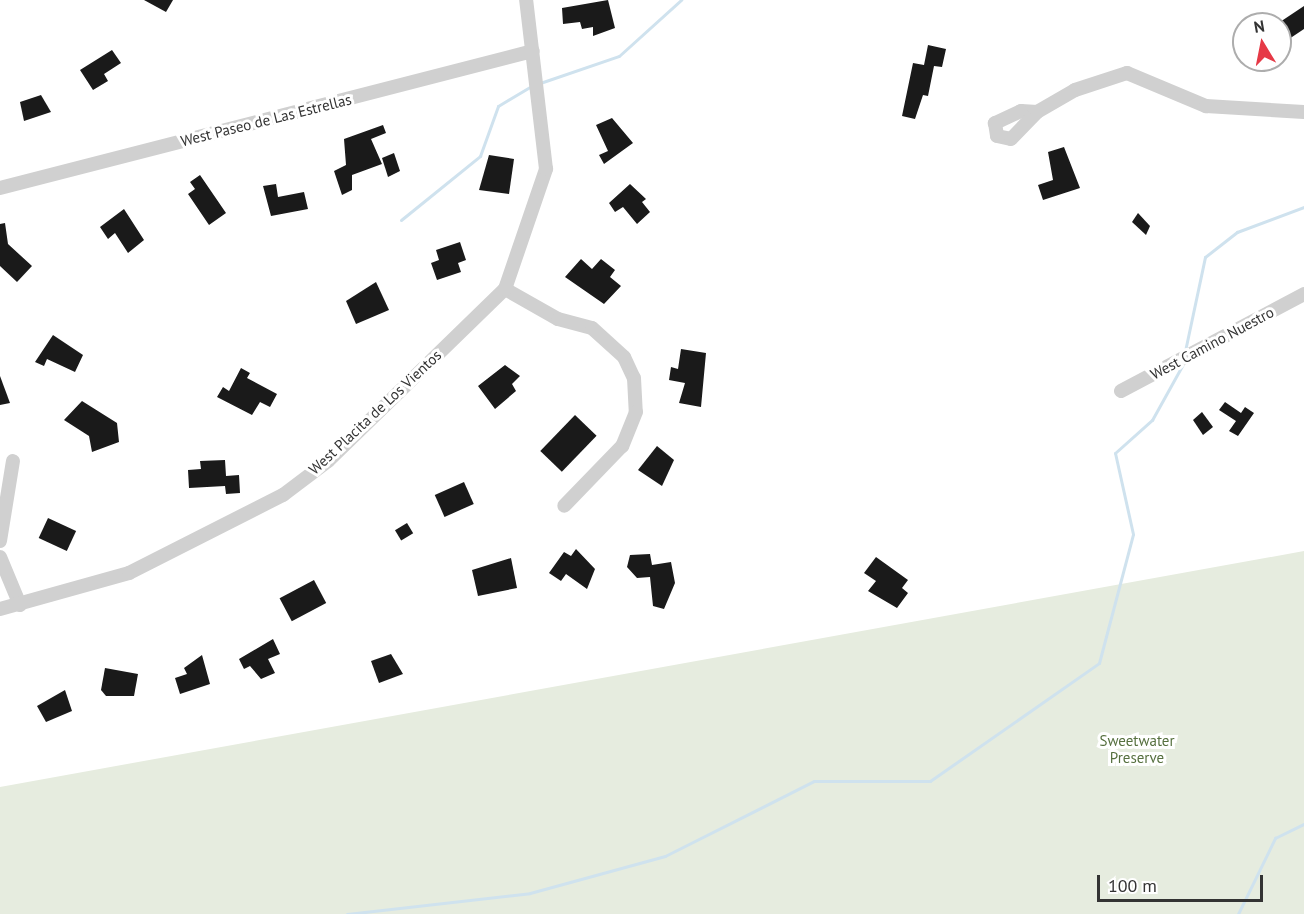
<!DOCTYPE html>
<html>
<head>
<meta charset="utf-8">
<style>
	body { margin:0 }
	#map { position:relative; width:1304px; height:914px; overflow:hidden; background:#fff; font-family:"PT Sans",sans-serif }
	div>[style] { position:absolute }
	.green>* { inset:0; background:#e6ecdf }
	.stream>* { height:3px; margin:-1.5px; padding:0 1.5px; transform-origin:1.5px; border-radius:1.5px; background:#cfe2ee }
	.building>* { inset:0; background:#1a1a1a; transform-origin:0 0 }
	.minor>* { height:14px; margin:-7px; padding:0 7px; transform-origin:7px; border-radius:7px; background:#d0d0d0 }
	span { translate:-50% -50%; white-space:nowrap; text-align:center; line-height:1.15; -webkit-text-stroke:6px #fff; paint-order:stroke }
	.street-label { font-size:15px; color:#333 }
	.park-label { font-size:15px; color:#56703f }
	.north { position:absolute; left:1232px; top:12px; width:60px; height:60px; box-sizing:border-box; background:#fff; border:2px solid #adadad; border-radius:50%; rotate:350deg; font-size:16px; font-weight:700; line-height:24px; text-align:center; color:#333 }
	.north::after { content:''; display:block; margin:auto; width:21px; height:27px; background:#e63946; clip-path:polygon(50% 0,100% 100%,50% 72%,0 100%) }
	.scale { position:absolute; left:1097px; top:875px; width:166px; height:27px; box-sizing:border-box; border:3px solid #333; border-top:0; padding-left:8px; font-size:18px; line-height:21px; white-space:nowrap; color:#333; -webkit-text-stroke:4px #fff; paint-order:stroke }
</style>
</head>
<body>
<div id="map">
	<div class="green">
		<i style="clip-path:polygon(1304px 551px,1304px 914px,0 914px,0 787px)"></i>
	</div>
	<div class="stream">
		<i style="left:540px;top:83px;width:83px;rotate:-18.9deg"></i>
		<i style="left:619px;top:56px;width:84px;rotate:-42.1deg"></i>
		<i style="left:401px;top:220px;width:102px;rotate:-39deg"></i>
		<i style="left:480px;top:156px;width:53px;rotate:-70.2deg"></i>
		<i style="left:498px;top:106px;width:39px;rotate:-31deg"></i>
		<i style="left:1185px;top:351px;width:96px;rotate:-78deg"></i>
		<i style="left:1205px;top:257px;width:41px;rotate:-38deg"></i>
		<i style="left:1237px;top:232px;width:72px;rotate:-20.5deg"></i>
		<i style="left:347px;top:914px;width:184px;rotate:-6.5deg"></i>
		<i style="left:530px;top:893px;width:140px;rotate:-15.3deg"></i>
		<i style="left:665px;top:856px;width:167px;rotate:-26.7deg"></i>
		<i style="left:814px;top:781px;width:116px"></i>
		<i style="left:930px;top:781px;width:206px;rotate:-34.9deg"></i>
		<i style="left:1099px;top:663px;width:133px;rotate:-75.2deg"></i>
		<i style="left:1133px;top:534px;width:83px;rotate:-102.5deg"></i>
		<i style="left:1115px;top:453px;width:50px;rotate:-41.7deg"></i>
		<i style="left:1152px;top:420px;width:64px;rotate:-61deg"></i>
		<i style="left:1238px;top:914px;width:85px;rotate:-64deg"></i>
		<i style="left:1275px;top:838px;width:32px;rotate:-26deg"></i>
	</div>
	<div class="building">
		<i style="clip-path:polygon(144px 0,173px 0,166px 12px)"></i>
		<i style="clip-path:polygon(608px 0,615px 28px,593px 36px,593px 27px,582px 29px,580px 22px,563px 24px,562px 8px)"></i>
		<i style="clip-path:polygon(1304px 6px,1304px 29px,1280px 45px,1280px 22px)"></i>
		<i style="clip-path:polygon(928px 45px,946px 49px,942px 67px,934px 66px,928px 96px,923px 95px,915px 119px,902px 116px,913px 63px,924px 65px)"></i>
		<i style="clip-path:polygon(112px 50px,121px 63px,104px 74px,108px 81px,93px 90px,80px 70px)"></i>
		<i style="clip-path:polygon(41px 95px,51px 112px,24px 121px,20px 102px)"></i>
		<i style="clip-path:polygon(612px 118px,633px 143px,604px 164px,599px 155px,608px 151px,596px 125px)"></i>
		<i style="clip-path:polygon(383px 125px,386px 133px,371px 139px,382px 164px,352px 175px,352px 190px,342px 195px,334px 171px,346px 165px,344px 139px)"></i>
		<i style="clip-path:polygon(1064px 147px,1080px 188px,1043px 200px,1038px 185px,1053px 180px,1048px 152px)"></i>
		<i style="clip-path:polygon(394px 153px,400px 171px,388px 177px,382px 158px)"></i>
		<i style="clip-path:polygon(489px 155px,514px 159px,509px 194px,479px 190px)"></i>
		<i style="clip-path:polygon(200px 175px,226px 213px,209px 225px,188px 194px,195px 189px,190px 182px)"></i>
		<i style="clip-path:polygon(276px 184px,278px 197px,304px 192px,308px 209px,271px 216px,263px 186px)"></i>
		<i style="clip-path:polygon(630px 184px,646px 199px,642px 202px,650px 212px,637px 224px,623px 207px,615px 212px,609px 203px)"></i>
		<i style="clip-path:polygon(124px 209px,144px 240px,128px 253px,115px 233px,108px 239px,100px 227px)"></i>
		<i style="clip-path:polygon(1138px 213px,1150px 226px,1146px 235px,1132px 222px)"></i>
		<i style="clip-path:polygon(5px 223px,8px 244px,32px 266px,17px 282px,0 266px,0 224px)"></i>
		<i style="clip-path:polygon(460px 242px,466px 260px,458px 263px,461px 272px,437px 280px,431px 263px,439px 260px,436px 250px)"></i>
		<i style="clip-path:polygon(581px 259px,592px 269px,601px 259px,615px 270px,610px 277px,621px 286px,604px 304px,565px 277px)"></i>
		<i style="clip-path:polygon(376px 282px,389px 310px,356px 324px,346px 301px)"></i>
		<i style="clip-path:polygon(53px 335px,83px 355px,75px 372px,47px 359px,44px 366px,35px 362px)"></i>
		<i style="clip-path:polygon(681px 349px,706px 353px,701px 407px,679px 403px,685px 383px,669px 380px,671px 367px,678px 369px)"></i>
		<i style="clip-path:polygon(505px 365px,520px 376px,512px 384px,516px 391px,495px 409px,478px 386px)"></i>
		<i style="clip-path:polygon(241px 368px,250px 373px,247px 378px,277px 394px,270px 407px,260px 402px,252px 415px,217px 397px,223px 387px,229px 391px)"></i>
		<i style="clip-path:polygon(0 376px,10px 403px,0 405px)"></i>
		<i style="clip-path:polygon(82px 401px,117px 423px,119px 442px,92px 452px,89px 436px,64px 420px)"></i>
		<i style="clip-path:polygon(1225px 402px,1241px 413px,1245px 407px,1254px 413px,1238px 436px,1229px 431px,1236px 421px,1219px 410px)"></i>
		<i style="clip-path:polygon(1202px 412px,1213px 427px,1203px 435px,1193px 420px)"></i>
		<i style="left:575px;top:415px;width:30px;height:50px;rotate:44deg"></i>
		<i style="clip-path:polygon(657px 446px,674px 460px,662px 486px,638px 470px)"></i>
		<i style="clip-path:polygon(225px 460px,226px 476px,239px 475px,240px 493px,226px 494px,225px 486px,189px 488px,188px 470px,201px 469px,200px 461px)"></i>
		<i style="left:464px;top:482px;width:24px;height:32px;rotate:66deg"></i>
		<i style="left:48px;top:518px;width:31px;height:22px;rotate:25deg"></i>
		<i style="left:407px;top:523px;width:12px;height:14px;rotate:59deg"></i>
		<i style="clip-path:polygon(576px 549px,595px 569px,587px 589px,566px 574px,561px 581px,549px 573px,564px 552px,571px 556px)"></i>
		<i style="clip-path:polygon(650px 554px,652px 565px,671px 562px,675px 583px,664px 609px,653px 606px,650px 577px,637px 578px,627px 567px,630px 555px)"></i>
		<i style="clip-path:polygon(876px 557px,908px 580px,902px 588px,908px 593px,897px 608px,868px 591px,876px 581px,864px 573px)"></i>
		<i style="clip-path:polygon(511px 558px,517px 588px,478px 596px,472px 570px)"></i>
		<i style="left:314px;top:580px;width:26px;height:39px;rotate:62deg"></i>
		<i style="clip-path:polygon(273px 639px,280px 654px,268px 659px,275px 673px,261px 679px,250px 666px,244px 669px,239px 659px)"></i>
		<i style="clip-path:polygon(391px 654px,403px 674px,379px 683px,371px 661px)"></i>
		<i style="clip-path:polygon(202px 655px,210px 684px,180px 694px,175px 678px,187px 674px,184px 668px)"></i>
		<i style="clip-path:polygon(105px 668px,138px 674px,134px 696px,106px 696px,101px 690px)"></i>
		<i style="clip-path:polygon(65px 690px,72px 711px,46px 722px,37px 706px)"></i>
	</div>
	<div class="minor">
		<i style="left:1037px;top:112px;width:16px;rotate:-176deg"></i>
		<i style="left:1021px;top:111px;width:29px;rotate:155deg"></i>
		<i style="left:995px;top:123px;width:13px;rotate:81deg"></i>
		<i style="left:997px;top:136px;width:14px;rotate:12deg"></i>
		<i style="left:1011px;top:139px;width:37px;rotate:-46deg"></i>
		<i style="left:1037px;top:112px;width:44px;rotate:-30.1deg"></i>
		<i style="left:1075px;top:90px;width:55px;rotate:-18.1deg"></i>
		<i style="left:1127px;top:73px;width:86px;rotate:22.7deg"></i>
		<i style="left:1206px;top:106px;width:98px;rotate:3.5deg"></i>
		<i style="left:0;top:188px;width:550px;rotate:-14.42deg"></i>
		<i style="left:505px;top:289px;width:61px;rotate:29.5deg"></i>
		<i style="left:558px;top:319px;width:35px;rotate:15deg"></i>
		<i style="left:592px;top:328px;width:43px;rotate:42.2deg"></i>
		<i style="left:624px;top:357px;width:23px;rotate:65deg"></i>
		<i style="left:634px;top:378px;width:34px;rotate:87deg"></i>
		<i style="left:636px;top:412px;width:37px;rotate:112deg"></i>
		<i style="left:622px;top:446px;width:83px;rotate:134deg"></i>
		<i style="left:1121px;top:391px;width:207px;rotate:-27.9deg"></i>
		<i style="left:0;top:541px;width:81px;rotate:-80.8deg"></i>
		<i style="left:0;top:557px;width:52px;rotate:67.4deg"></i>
		<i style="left:0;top:609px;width:134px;rotate:-15.6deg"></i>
		<i style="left:129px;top:573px;width:173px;rotate:-26.9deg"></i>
		<i style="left:283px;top:495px;width:56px;rotate:-37.1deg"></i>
		<i style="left:328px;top:461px;width:247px;rotate:-44.2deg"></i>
		<i style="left:505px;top:289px;width:127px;rotate:-71.1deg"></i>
		<i style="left:546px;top:169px;width:170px;rotate:-96.7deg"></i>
	</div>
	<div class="street-label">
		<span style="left:266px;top:120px;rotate:-14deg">West Paseo de Las Estrellas</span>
		<span style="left:1212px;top:343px;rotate:-28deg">West Camino Nuestro</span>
		<span style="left:375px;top:412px;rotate:-43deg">West Placita de Los Vientos</span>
	</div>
	<div class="park-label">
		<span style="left:1137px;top:749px">Sweetwater<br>Preserve</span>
	</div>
	<div class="north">N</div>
	<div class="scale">100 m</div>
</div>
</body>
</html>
